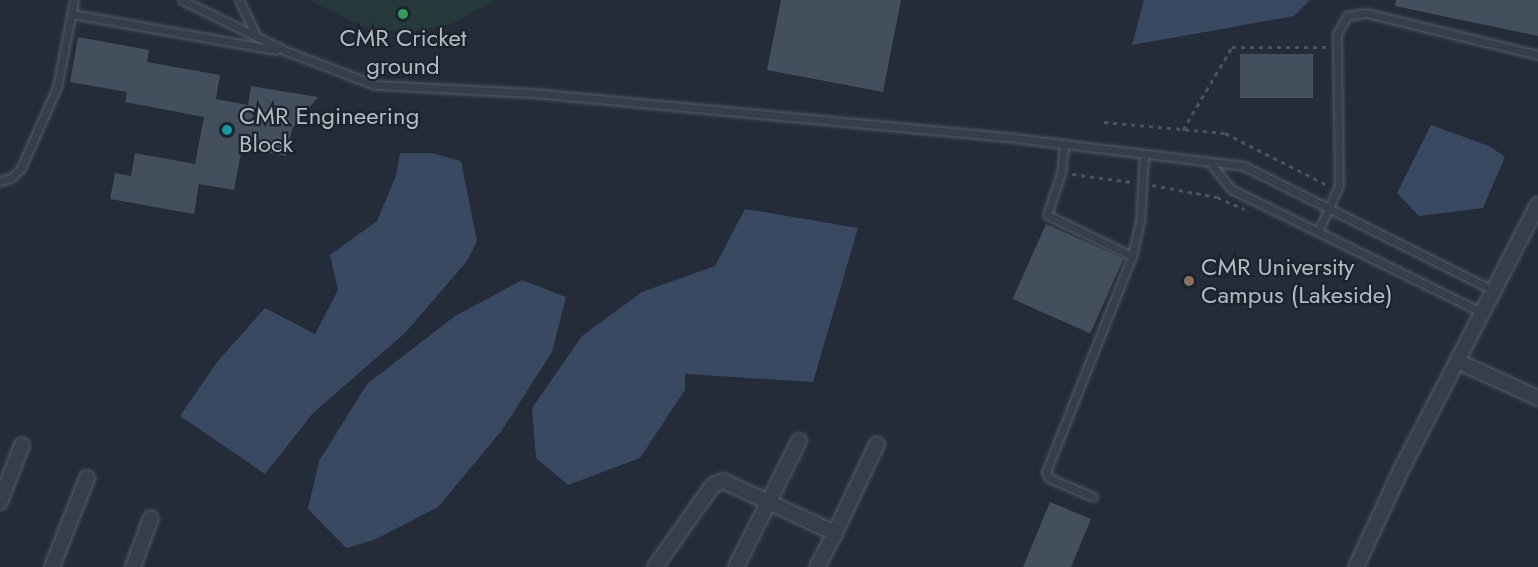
<!DOCTYPE html>
<html>
<head>
<meta charset="utf-8">
<style>
	body { margin:0 }
	#map { position:relative; width:1538px; height:567px; overflow:hidden; background:#232c38; font-family:Jost,sans-serif }
	div>[style] { position:absolute }
	.green>* { inset:0; background:#26393a }
	.water>* { inset:0; background:#394961 }
	.building>* { inset:0; background:#444f5d; transform-origin:0 0 }
	.path>* { height:3px; margin-top:-1.5px; transform-origin:0; background:repeating-linear-gradient(90deg,#445658 0 4.5px,transparent 0 9px) }
	.roads { filter:drop-shadow(0 0 2px #545c66) drop-shadow(0 0 2px #545c66) }
	.service>* { height:7px; margin:-3.5px; padding:0 3.5px; transform-origin:3.5px; border-radius:3.5px; background:#363e49 }
	.minor>* { height:14px; margin:-7px; padding:0 7px; transform-origin:7px; border-radius:7px; background:#363e49 }
	.dots>* { width:16px; height:16px; translate:-50% -50%; box-sizing:border-box; border:3px solid #1c232d; border-radius:50% }
	span { translate:-50% -50%; white-space:nowrap; text-align:center; line-height:1.15; -webkit-text-stroke:4.5px #1c232d; paint-order:stroke }
	.poi-label { font-size:24px; color:#b1b9c5 }
	.left { translate:0 -50%; text-align:left }
</style>
</head>
<body>
<div id="map">
	<div class="green">
		<i style="clip-path:polygon(309px 0,495px 0,450px 25px,408px 32px,366px 28px)"></i>
	</div>
	<div class="water">
		<i style="clip-path:polygon(1144px 0,1310px 0,1294px 16px,1132px 45px)"></i>
		<i style="clip-path:polygon(1431px 125px,1489px 146px,1505px 157px,1483px 208px,1419px 216px,1397px 193px)"></i>
		<i style="clip-path:polygon(400px 153px,431px 153px,461px 161px,477px 241px,467px 261px,405px 333px,313px 413px,265px 474px,180px 416px,217px 362px,265px 308px,315px 334px,338px 290px,330px 255px,377px 221px,396px 176px)"></i>
		<i style="clip-path:polygon(745px 209px,858px 228px,813px 382px,685px 374px,685px 390px,640px 458px,568px 485px,536px 458px,532px 408px,582px 336px,642px 292px,715px 266px)"></i>
		<i style="clip-path:polygon(522px 280px,566px 297px,552px 352px,502px 430px,438px 507px,374px 540px,346px 548px,308px 509px,319px 461px,367px 384px,455px 316px)"></i>
	</div>
	<div class="building">
		<i style="clip-path:polygon(781px 0,901px 0,883px 92px,767px 70px)"></i>
		<i style="clip-path:polygon(1396px 0,1538px 0,1538px 36px,1395px 6px)"></i>
		<i style="clip-path:polygon(78px 37px,149px 50px,147px 62px,220px 75px,216px 99px,248px 105px,251px 86px,318px 97px,292px 129px,286px 156px,250px 149px,249px 154px,241px 153px,234px 190px,199px 184px,194px 214px,110px 199px,115px 173px,131px 176px,135px 153px,195px 164px,204px 117px,125px 102px,127px 92px,70px 82px)"></i>
		<i style="left:1240px;top:54px;width:73px;height:44px"></i>
		<i style="left:1046px;top:224px;width:85px;height:82px;rotate:24deg"></i>
		<i style="clip-path:polygon(1050px 502px,1091px 519px,1071px 567px,1023px 567px)"></i>
	</div>
	<div class="path">
		<i style="left:1104px;top:122px;width:121px;rotate:5.2deg"></i>
		<i style="left:1225px;top:133px;width:114px;rotate:27deg"></i>
		<i style="left:1183px;top:130px;width:96px;rotate:-59.4deg"></i>
		<i style="left:1232px;top:47px;width:94px"></i>
		<i style="left:1072px;top:174px;width:60px;rotate:7.7deg"></i>
		<i style="left:1152px;top:185px;width:66px;rotate:10.5deg"></i>
		<i style="left:1217px;top:197px;width:30px;rotate:24deg"></i>
	</div>
	<div class="roads">
		<div class="service">
			<i style="left:182px;top:0;width:116px;rotate:26.1deg"></i>
			<i style="left:286px;top:51px;width:95px;rotate:20.9deg"></i>
			<i style="left:375px;top:85px;width:158px;rotate:2.9deg"></i>
			<i style="left:533px;top:93px;width:483px;rotate:5.3deg"></i>
			<i style="left:1014px;top:138px;width:232px;rotate:6.9deg"></i>
			<i style="left:1244px;top:166px;width:278px;rotate:26.5deg"></i>
			<i style="left:239px;top:0;width:41px;rotate:64.1deg"></i>
			<i style="left:72px;top:14px;width:207px;rotate:10deg"></i>
			<i style="left:1064px;top:146px;width:27px;rotate:96deg"></i>
			<i style="left:1061px;top:173px;width:44px;rotate:108.4deg"></i>
			<i style="left:1047px;top:215px;width:94px;rotate:25.8deg"></i>
			<i style="left:1211px;top:164px;width:32px;rotate:51deg"></i>
			<i style="left:1231px;top:189px;width:279px;rotate:26.2deg"></i>
			<i style="left:0;top:181px;width:11px;rotate:-15deg"></i>
			<i style="left:11px;top:178px;width:14px;rotate:-45deg"></i>
			<i style="left:21px;top:168px;width:89px;rotate:-66deg"></i>
			<i style="left:57px;top:87px;width:89px;rotate:-78.9deg"></i>
			<i style="left:1318px;top:232px;width:51px;rotate:-65.9deg"></i>
			<i style="left:1339px;top:185px;width:151px;rotate:-90.8deg"></i>
			<i style="left:1337px;top:34px;width:21px;rotate:-61deg"></i>
			<i style="left:1347px;top:16px;width:19px;rotate:-9deg"></i>
			<i style="left:1366px;top:13px;width:177px;rotate:13.7deg"></i>
			<i style="left:1093px;top:497px;width:48px;rotate:-156.6deg"></i>
			<i style="left:1049px;top:478px;width:7px;rotate:-117deg"></i>
			<i style="left:1046px;top:472px;width:232px;rotate:-68.3deg"></i>
			<i style="left:1132px;top:256px;width:36px;rotate:-77deg"></i>
			<i style="left:1140px;top:221px;width:65px;rotate:-86.5deg"></i>
		</div>
		<div class="minor">
			<i style="left:1457px;top:361px;width:89px;rotate:24.6deg"></i>
			<i style="left:0;top:502px;width:61px;rotate:-68.9deg"></i>
			<i style="left:835px;top:533px;width:98px;rotate:-64.7deg"></i>
			<i style="left:52px;top:567px;width:96px;rotate:-68.5deg"></i>
			<i style="left:133px;top:567px;width:52px;rotate:-69.8deg"></i>
			<i style="left:655px;top:567px;width:100px;rotate:-54.7deg"></i>
			<i style="left:713px;top:485px;width:11px;rotate:-22deg"></i>
			<i style="left:723px;top:481px;width:123px;rotate:24.9deg"></i>
			<i style="left:835px;top:533px;width:38px;rotate:118deg"></i>
			<i style="left:736px;top:567px;width:141px;rotate:-63.4deg"></i>
			<i style="left:1356px;top:567px;width:109px;rotate:-65.1deg"></i>
			<i style="left:1402px;top:468px;width:296px;rotate:-62.7deg"></i>
		</div>
	</div>
	<div class="dots">
		<i style="left:403px;top:14px;background:#2e9e5b"></i>
		<i style="left:227px;top:130px;background:#0f9aa8"></i>
		<i style="left:1189px;top:281px;background:#8d6e63"></i>
	</div>
	<div class="poi-label">
		<span style="left:403px;top:52px">CMR Cricket<br>ground</span>
		<span class="left" style="left:239px;top:130px">CMR Engineering<br>Block</span>
		<span class="left" style="left:1201px;top:281px">CMR University<br>Campus (Lakeside)</span>
	</div>
</div>
</body>
</html>
